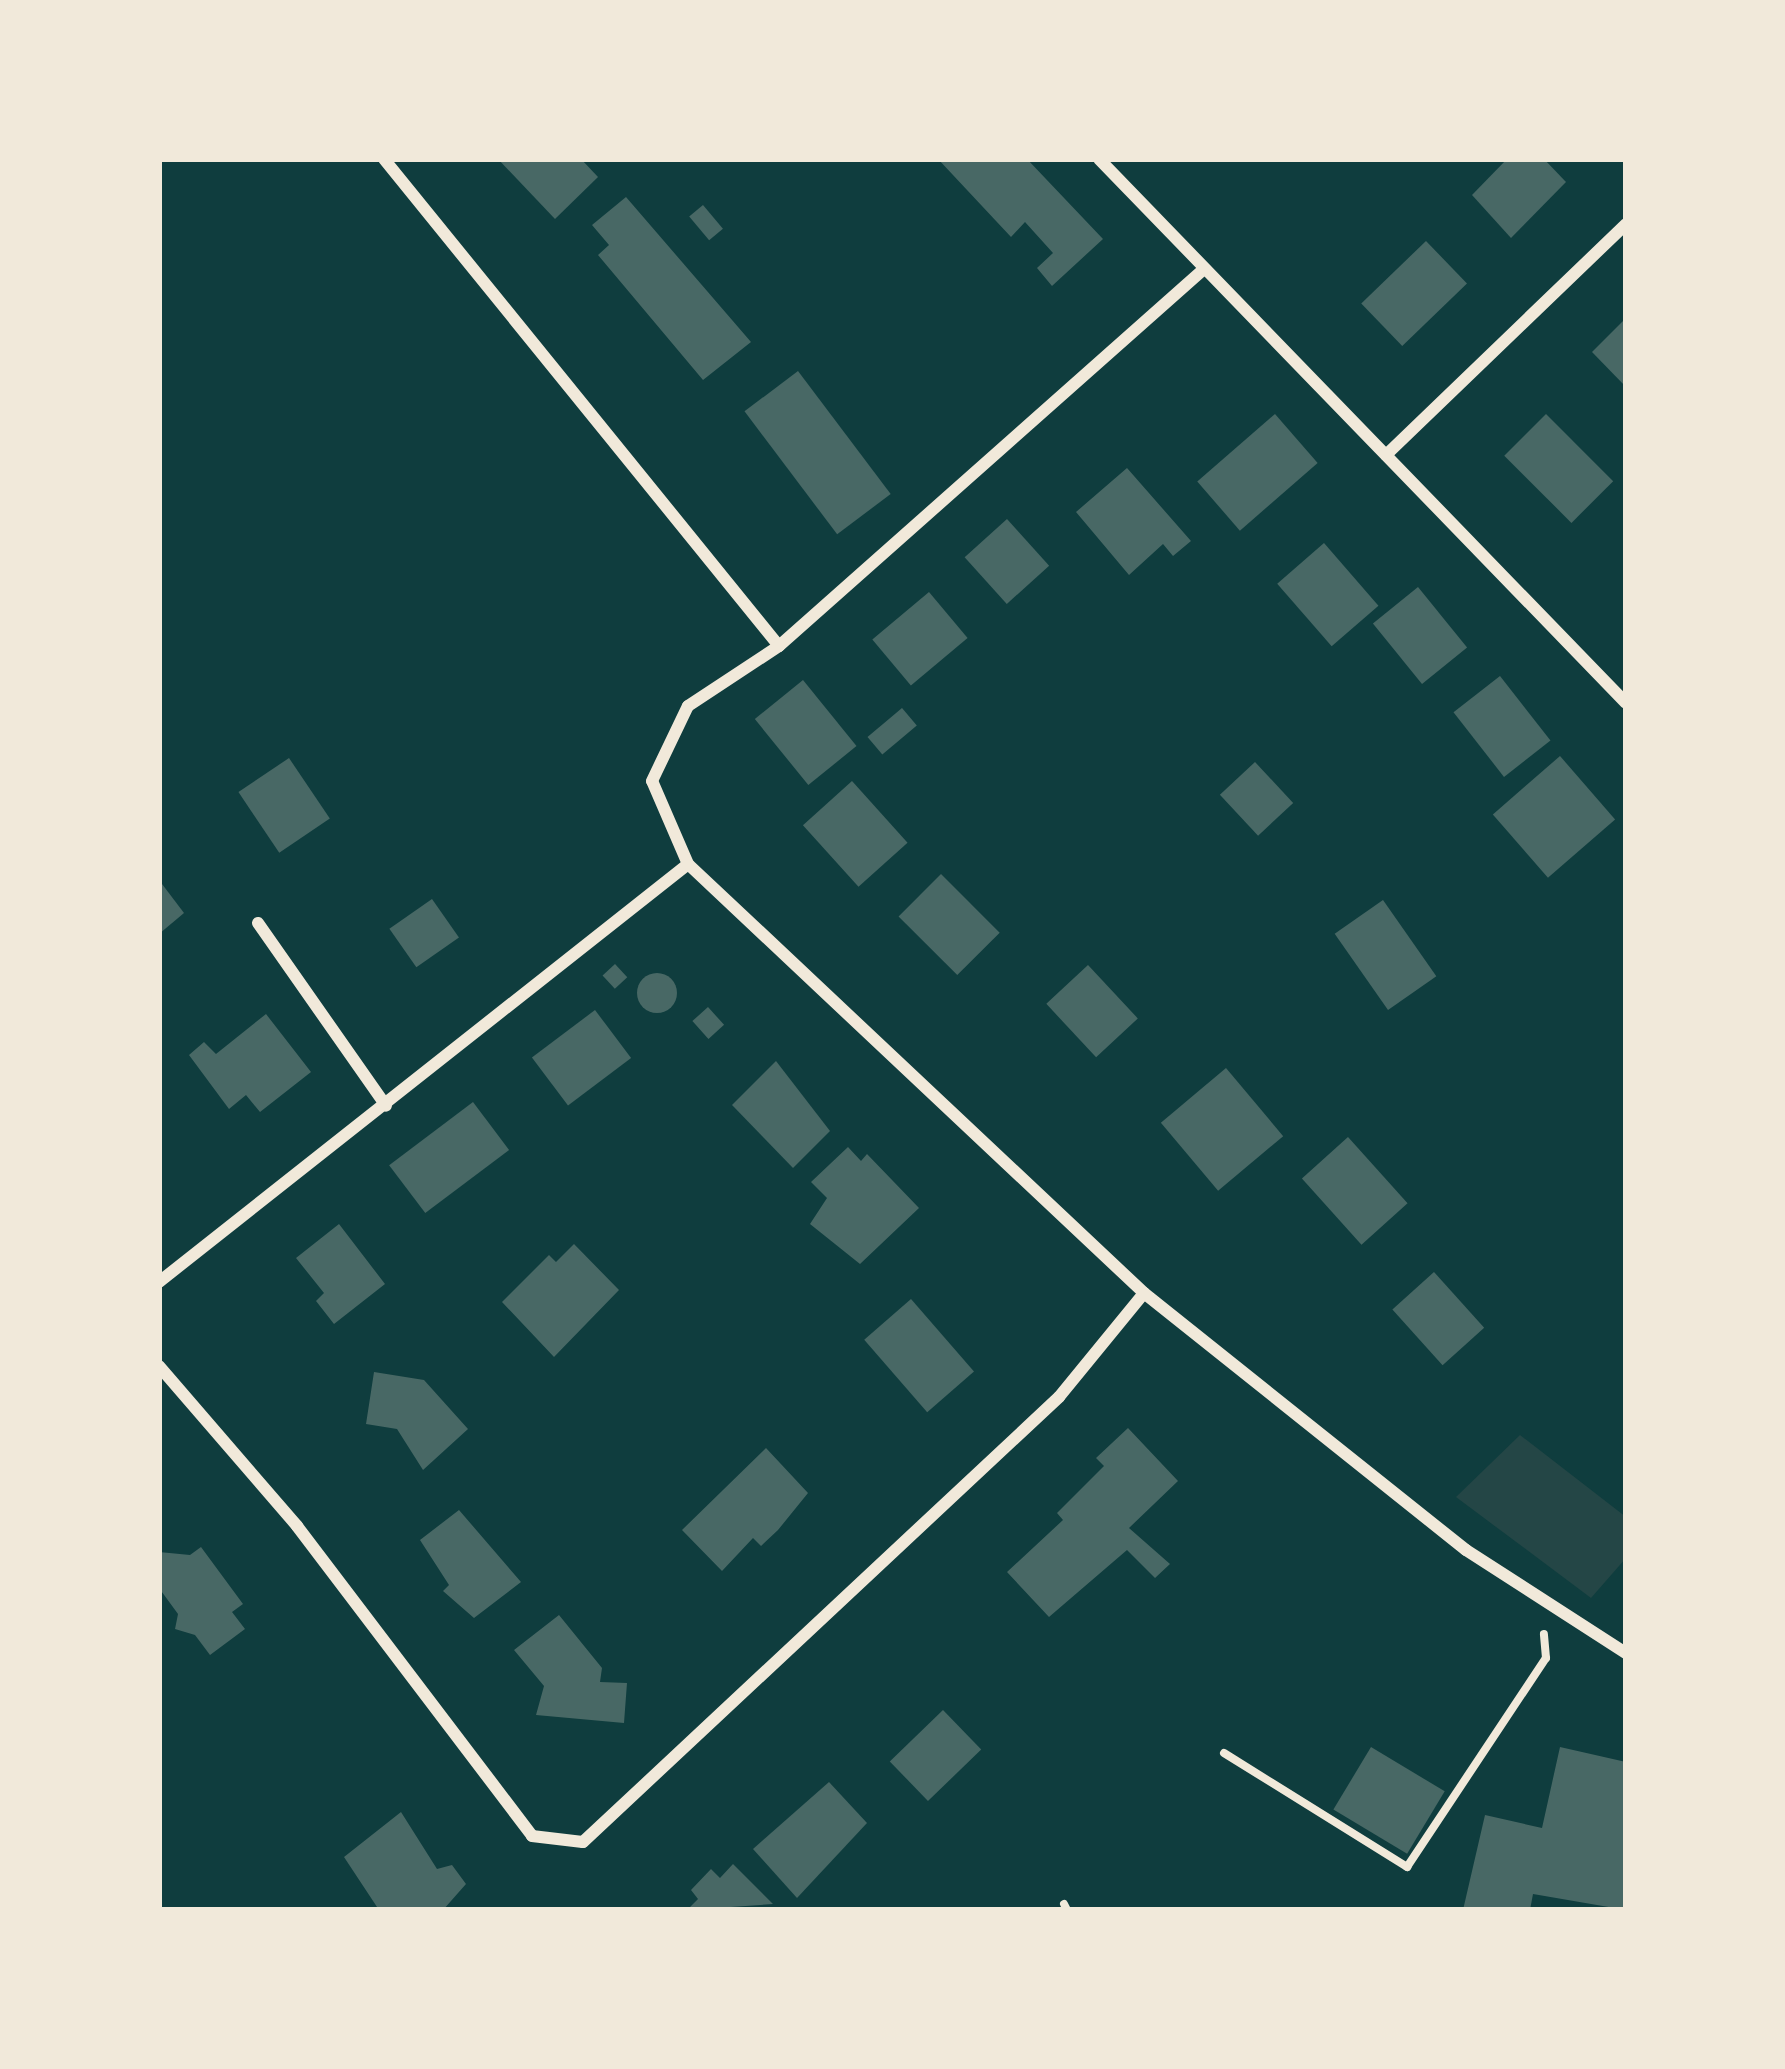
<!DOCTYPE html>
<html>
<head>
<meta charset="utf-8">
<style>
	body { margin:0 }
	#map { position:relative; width:1785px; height:2069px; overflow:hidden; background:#0f3d3e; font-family:"Space Grotesk",sans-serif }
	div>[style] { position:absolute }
	.green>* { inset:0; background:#244646 }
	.building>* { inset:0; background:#486865; transform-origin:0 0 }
	.round { border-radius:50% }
	.path>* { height:8px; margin:-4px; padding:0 4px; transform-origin:4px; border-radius:4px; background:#f1e9da }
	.minor>* { height:12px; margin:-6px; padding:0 6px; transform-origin:6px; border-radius:6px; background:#f1e9da }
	span { translate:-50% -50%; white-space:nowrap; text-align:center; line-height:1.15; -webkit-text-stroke:12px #f1e9da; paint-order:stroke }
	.frame { position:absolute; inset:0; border:162px solid #f1e9da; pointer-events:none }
</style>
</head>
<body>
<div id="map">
	<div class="green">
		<i style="clip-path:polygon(1520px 1435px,1626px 1517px,1626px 1558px,1591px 1598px,1456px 1497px)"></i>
	</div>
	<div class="building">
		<i style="clip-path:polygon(498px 159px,581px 159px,598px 177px,555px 219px)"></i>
		<i style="clip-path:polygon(938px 159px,1027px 159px,1103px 239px,1052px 286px,1037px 268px,1053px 253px,1025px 222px,1011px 237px)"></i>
		<i style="clip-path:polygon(1507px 159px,1544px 159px,1566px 182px,1511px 238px,1472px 195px)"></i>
		<i style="clip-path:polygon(626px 197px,751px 342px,703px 380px,598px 255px,609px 245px,592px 225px)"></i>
		<i style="left:703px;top:205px;width:31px;height:18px;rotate:50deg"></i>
		<i style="left:1426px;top:241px;width:59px;height:90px;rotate:46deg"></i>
		<i style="clip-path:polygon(1626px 318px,1626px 387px,1592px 352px)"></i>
		<i style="left:798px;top:371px;width:154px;height:67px;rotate:53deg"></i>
		<i style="left:1275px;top:414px;width:65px;height:103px;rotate:49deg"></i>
		<i style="left:1546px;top:414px;width:95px;height:59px;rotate:45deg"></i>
		<i style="clip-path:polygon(1127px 468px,1191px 541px,1173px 556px,1163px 544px,1129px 575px,1076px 512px)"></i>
		<i style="left:1007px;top:519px;width:63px;height:57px;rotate:48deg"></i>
		<i style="left:1324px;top:543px;width:83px;height:62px;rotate:49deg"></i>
		<i style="left:1418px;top:587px;width:78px;height:58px;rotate:51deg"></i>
		<i style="left:929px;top:592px;width:60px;height:74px;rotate:50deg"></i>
		<i style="left:1500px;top:676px;width:82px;height:59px;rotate:52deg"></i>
		<i style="left:803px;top:680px;width:85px;height:62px;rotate:51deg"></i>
		<i style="left:902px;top:708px;width:23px;height:45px;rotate:50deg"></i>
		<i style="left:1560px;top:756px;width:84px;height:89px;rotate:49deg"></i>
		<i style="left:289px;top:758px;width:73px;height:61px;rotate:56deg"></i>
		<i style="left:1255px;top:762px;width:56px;height:48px;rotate:47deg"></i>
		<i style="left:852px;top:781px;width:83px;height:66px;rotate:48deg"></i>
		<i style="left:941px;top:874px;width:83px;height:60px;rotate:45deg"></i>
		<i style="clip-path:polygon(159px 880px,184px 913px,159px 934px)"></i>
		<i style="left:432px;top:899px;width:47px;height:52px;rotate:55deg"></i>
		<i style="left:1383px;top:900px;width:93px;height:59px;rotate:55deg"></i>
		<i style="left:615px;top:964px;width:18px;height:17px;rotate:47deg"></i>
		<i style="left:1088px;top:965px;width:73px;height:57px;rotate:47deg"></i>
		<i class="round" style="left:637px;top:973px;width:40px;height:40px"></i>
		<i style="left:708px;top:1007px;width:24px;height:21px;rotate:48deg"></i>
		<i style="left:595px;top:1010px;width:60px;height:79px;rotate:53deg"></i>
		<i style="clip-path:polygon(266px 1014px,311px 1072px,260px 1112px,246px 1095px,229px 1109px,189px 1055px,204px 1042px,216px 1054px)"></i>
		<i style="clip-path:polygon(776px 1061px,830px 1131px,793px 1168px,732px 1105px)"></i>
		<i style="left:1226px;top:1068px;width:89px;height:85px;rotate:50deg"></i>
		<i style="left:473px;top:1102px;width:60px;height:105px;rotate:53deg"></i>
		<i style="left:1348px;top:1137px;width:89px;height:62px;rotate:48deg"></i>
		<i style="clip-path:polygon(848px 1147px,861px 1161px,867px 1154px,919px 1208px,860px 1264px,810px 1224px,827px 1198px,811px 1182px)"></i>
		<i style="clip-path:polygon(339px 1224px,385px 1284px,334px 1324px,316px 1301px,324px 1293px,296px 1258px)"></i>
		<i style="clip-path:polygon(574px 1244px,619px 1290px,554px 1357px,502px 1302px,549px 1255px,556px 1262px)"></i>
		<i style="left:1434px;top:1272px;width:75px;height:56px;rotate:48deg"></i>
		<i style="left:911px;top:1299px;width:96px;height:62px;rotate:49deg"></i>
		<i style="clip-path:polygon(374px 1372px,424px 1380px,468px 1429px,423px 1470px,397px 1429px,366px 1424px)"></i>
		<i style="clip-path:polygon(1128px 1428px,1178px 1481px,1129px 1528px,1170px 1564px,1155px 1578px,1127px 1550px,1049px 1617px,1007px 1572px,1063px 1520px,1057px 1513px,1104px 1466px,1096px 1458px)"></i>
		<i style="clip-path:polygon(766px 1448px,808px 1493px,778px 1530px,761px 1546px,753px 1538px,722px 1571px,682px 1530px)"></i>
		<i style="clip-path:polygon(459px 1510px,521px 1582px,474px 1618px,443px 1591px,449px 1585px,420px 1540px)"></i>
		<i style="clip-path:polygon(201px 1547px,243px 1604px,232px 1612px,245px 1629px,210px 1655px,195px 1635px,175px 1629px,178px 1614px,159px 1588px,159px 1552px,190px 1555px)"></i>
		<i style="clip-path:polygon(559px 1615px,602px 1668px,600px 1682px,627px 1683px,624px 1723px,536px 1715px,544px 1686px,514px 1650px)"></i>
		<i style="left:943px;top:1710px;width:55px;height:74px;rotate:46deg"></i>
		<i style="left:1371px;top:1747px;width:86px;height:73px;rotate:31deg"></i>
		<i style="clip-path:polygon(1560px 1747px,1626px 1762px,1626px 1910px,1533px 1894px,1530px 1910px,1463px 1910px,1485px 1815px,1542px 1828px)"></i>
		<i style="clip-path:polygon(829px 1782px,867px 1823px,797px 1898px,753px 1849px)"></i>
		<i style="clip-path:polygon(401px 1812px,437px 1869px,452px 1865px,466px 1884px,443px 1910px,379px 1910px,344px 1857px)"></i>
		<i style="clip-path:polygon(733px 1864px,773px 1904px,687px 1910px,698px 1899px,691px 1890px,711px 1869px,720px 1878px)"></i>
	</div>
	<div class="path">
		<i style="left:1224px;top:1753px;width:216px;rotate:31.9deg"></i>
		<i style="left:1407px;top:1867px;width:251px;rotate:-56.4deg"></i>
		<i style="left:1546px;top:1658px;width:24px;rotate:-95deg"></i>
		<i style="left:1064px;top:1904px;width:7px;rotate:63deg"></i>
	</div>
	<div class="minor">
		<i style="left:384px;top:159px;width:627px;rotate:50.95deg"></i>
		<i style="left:1099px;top:159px;width:757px;rotate:45.91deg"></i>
		<i style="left:1386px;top:455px;width:333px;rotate:-43.9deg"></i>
		<i style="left:688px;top:864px;width:626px;rotate:43.25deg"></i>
		<i style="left:1144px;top:1293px;width:412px;rotate:38.6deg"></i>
		<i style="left:1466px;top:1550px;width:190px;rotate:32.8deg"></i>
		<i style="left:258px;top:923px;width:223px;rotate:55deg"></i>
		<i style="left:159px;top:1282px;width:674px;rotate:-38.31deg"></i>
		<i style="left:688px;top:864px;width:90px;rotate:-113.4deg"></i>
		<i style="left:652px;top:781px;width:83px;rotate:-64.4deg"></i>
		<i style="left:688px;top:706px;width:109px;rotate:-33.4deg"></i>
		<i style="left:779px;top:646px;width:568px;rotate:-41.57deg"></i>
		<i style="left:159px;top:1366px;width:211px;rotate:49.2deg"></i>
		<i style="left:297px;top:1526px;width:389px;rotate:52.8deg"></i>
		<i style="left:532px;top:1836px;width:51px;rotate:6.7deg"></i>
		<i style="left:583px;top:1842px;width:652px;rotate:-43.07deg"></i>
		<i style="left:1059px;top:1397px;width:134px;rotate:-50.7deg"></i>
	</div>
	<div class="frame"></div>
</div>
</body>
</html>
